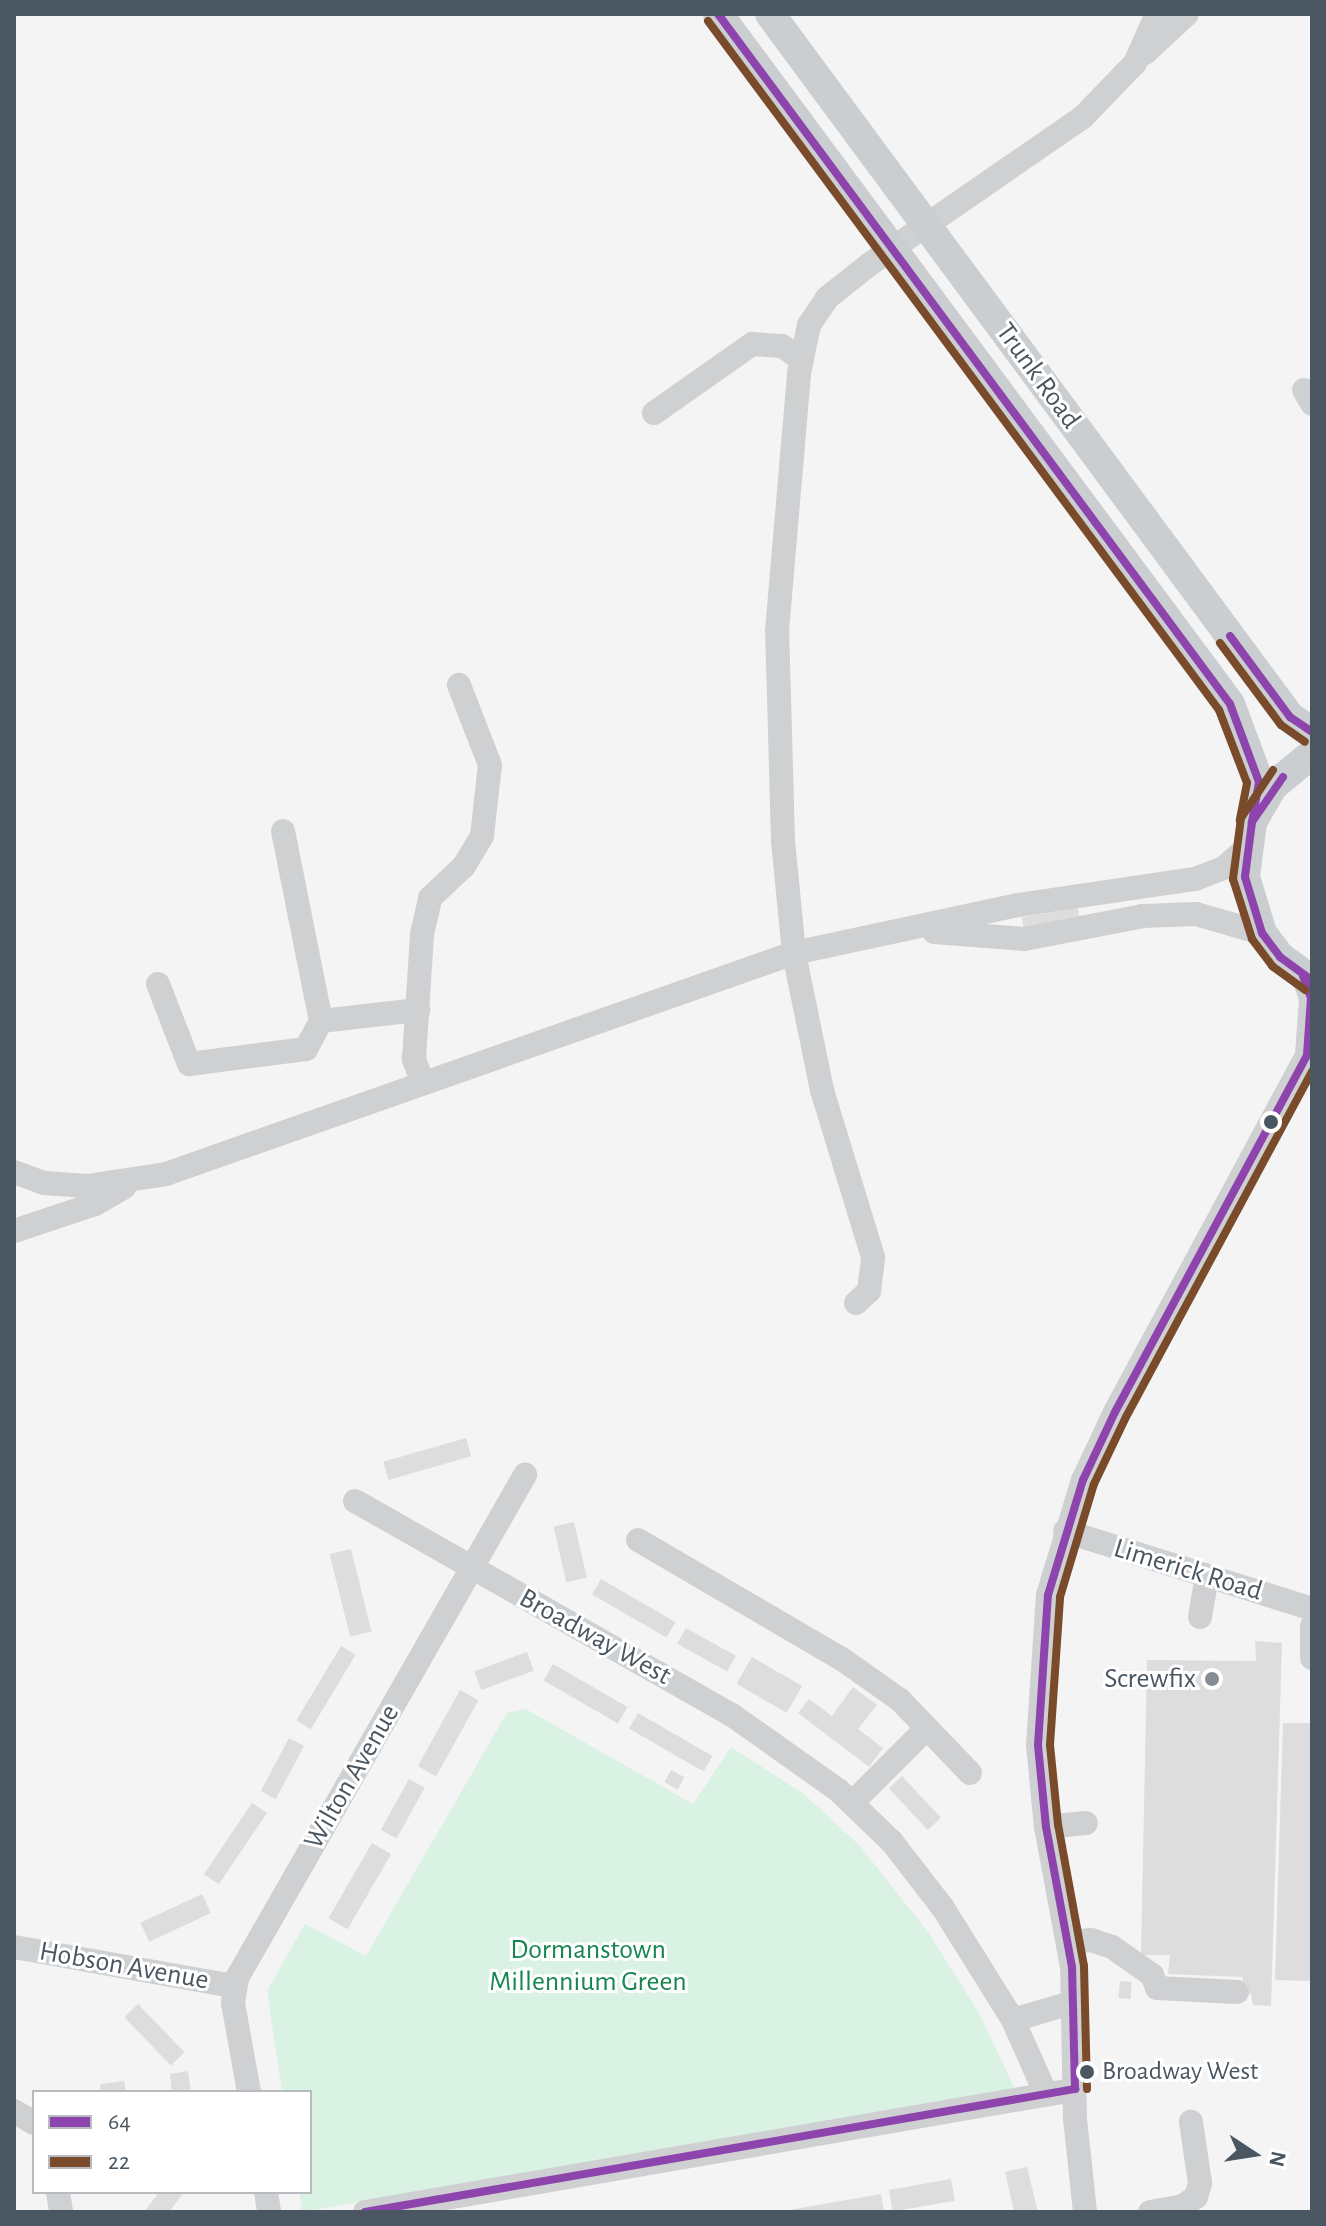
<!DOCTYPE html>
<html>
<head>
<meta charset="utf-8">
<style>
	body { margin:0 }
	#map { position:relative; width:1326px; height:2226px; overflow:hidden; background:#f4f4f4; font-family:"Alegreya Sans",sans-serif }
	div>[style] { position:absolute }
	.green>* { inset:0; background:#d9f2e3 }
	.building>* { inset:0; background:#ddddde; transform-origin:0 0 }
	.minor>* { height:24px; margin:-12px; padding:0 12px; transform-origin:12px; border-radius:12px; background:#ced0d2 }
	.major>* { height:30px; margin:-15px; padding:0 15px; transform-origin:15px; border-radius:15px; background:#caced1 }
	.bus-1>* { height:8px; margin:-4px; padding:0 4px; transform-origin:4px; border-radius:4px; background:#8e44ad }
	.bus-2>* { height:8px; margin:-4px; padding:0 4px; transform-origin:4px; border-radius:4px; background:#7a4b2a }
	.dots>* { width:22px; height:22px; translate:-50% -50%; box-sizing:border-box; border:4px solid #fff; border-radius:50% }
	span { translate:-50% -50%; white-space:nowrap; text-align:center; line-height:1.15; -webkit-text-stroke:6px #fff; paint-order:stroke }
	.bus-label { font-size:26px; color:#4a5661 }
	.left { translate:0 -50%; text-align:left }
	.street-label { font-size:28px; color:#4a5661 }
	.poi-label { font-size:28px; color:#4a5661 }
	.right { translate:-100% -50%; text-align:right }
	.park-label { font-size:28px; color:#17864f }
	.frame { position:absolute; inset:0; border:16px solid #4a5661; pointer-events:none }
	.legend { position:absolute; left:32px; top:2090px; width:280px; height:104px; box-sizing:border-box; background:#fff; border:2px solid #b7bbc0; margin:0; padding:10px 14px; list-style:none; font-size:24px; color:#4a5661 }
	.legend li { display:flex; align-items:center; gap:16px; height:40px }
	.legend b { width:40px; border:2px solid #b7bbc0 }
	.north { position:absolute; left:1214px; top:2114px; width:80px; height:80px; -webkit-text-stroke:6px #fff; paint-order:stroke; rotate:102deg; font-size:22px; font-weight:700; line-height:32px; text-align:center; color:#4a5661 }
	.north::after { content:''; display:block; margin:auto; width:28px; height:36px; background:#4a5661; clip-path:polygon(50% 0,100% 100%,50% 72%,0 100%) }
</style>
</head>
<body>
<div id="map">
	<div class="green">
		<i style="clip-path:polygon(526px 1709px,693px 1804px,731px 1747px,804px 1794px,860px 1846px,928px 1932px,979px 2013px,1015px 2089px,302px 2212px,299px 2192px,310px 2192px,310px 2092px,282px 2092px,267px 1991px,305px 1924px,366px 1956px,507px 1713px)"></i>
	</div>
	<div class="building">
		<i style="left:1078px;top:908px;width:12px;height:57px;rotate:81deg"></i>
		<i style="left:466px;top:1438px;width:19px;height:86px;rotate:74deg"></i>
		<i style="left:574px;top:1522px;width:57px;height:21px;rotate:77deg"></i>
		<i style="left:351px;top:1549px;width:85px;height:22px;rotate:76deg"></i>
		<i style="left:601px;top:1579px;width:86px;height:18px;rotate:30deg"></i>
		<i style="left:686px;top:1628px;width:57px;height:18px;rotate:29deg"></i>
		<i style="clip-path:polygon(1255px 1641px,1282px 1643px,1271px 2006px,1253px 2005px,1251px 1994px,1242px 1993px,1243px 1977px,1168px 1974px,1170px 1955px,1141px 1955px,1147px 1660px,1256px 1661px)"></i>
		<i style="left:341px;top:1646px;width:17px;height:87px;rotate:31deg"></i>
		<i style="left:527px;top:1652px;width:20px;height:56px;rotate:70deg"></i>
		<i style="left:752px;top:1657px;width:58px;height:31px;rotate:30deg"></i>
		<i style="left:553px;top:1664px;width:86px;height:19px;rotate:30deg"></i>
		<i style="clip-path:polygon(853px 1687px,877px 1705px,858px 1729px,883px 1748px,869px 1767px,798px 1713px,809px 1699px,832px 1716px)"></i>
		<i style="left:460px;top:1690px;width:21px;height:87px;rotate:29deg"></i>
		<i style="left:638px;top:1713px;width:86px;height:18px;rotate:30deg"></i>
		<i style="clip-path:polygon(1283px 1723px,1312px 1723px,1312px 1981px,1275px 1980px)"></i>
		<i style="left:289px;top:1738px;width:17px;height:60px;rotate:28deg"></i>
		<i style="left:671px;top:1770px;width:15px;height:14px;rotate:28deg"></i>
		<i style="left:902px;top:1776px;width:57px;height:18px;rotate:47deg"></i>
		<i style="left:409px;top:1779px;width:18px;height:58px;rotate:29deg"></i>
		<i style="left:252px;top:1803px;width:18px;height:86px;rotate:34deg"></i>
		<i style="left:372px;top:1843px;width:22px;height:87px;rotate:30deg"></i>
		<i style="left:202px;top:1894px;width:21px;height:68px;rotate:65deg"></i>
		<i style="left:1120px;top:1981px;width:12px;height:17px;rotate:5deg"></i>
		<i style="left:138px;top:2004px;width:67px;height:19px;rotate:46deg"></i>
		<i style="clip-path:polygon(188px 2071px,191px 2092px,172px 2092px,170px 2074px)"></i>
		<i style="clip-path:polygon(124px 2081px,126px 2092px,101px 2092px,100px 2084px)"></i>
		<i style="clip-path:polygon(1027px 2167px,1038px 2212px,1014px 2212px,1005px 2172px)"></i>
		<i style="left:951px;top:2179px;width:22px;height:63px;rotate:80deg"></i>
		<i style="clip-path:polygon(159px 2192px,184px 2192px,169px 2212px,144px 2212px)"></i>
		<i style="clip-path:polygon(881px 2194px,884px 2212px,789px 2212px,789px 2210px)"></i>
	</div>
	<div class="minor">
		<i style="left:1145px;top:53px;width:57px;rotate:-42.9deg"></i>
		<i style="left:1304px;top:390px;width:16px;rotate:60deg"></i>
		<i style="left:654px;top:413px;width:120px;rotate:-35.1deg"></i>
		<i style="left:752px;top:344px;width:30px;rotate:4deg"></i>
		<i style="left:782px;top:346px;width:24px;rotate:35deg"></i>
		<i style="left:283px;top:831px;width:194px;rotate:78.7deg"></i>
		<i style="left:321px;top:1021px;width:98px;rotate:-6.5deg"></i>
		<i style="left:934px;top:932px;width:90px;rotate:4.4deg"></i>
		<i style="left:1024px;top:939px;width:121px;rotate:-10.9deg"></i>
		<i style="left:1143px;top:916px;width:53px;rotate:-2.2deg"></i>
		<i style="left:1196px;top:914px;width:69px;rotate:16.1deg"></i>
		<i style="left:158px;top:984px;width:86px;rotate:68.8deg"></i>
		<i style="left:189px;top:1064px;width:118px;rotate:-7.3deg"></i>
		<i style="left:306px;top:1049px;width:32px;rotate:-62deg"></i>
		<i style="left:423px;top:1083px;width:26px;rotate:-111deg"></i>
		<i style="left:414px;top:1059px;width:125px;rotate:-86.3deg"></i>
		<i style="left:422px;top:934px;width:37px;rotate:-77deg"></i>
		<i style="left:430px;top:898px;width:47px;rotate:-43.3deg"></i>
		<i style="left:464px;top:866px;width:35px;rotate:-59deg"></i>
		<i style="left:482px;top:836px;width:71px;rotate:-83.6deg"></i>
		<i style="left:490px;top:765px;width:86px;rotate:-111.2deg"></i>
		<i style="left:14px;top:1172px;width:32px;rotate:20deg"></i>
		<i style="left:44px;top:1183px;width:43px;rotate:4deg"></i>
		<i style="left:87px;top:1186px;width:80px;rotate:-8.6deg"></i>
		<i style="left:166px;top:1174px;width:666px;rotate:-19.39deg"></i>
		<i style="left:794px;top:953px;width:229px;rotate:-12.1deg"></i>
		<i style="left:1018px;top:905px;width:179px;rotate:-8.4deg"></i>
		<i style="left:1195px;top:879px;width:31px;rotate:-21deg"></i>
		<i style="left:1224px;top:868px;width:30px;rotate:-42deg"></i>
		<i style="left:14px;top:1231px;width:85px;rotate:-18.4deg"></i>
		<i style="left:95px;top:1204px;width:34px;rotate:-30deg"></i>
		<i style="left:856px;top:1303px;width:18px;rotate:-43deg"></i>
		<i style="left:869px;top:1291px;width:34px;rotate:-83deg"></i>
		<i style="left:873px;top:1257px;width:175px;rotate:-107deg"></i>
		<i style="left:822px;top:1090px;width:140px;rotate:-101.6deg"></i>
		<i style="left:794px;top:953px;width:113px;rotate:-95.6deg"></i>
		<i style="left:783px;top:841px;width:210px;rotate:-91.6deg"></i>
		<i style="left:777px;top:631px;width:259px;rotate:-85.1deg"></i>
		<i style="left:799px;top:373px;width:49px;rotate:-78.2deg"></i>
		<i style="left:809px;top:325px;width:32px;rotate:-56deg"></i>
		<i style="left:827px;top:298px;width:55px;rotate:-38.3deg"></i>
		<i style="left:870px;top:264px;width:259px;rotate:-34.6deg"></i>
		<i style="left:1083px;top:117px;width:75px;rotate:-46.1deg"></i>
		<i style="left:1135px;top:63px;width:54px;rotate:-65.8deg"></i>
		<i style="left:355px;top:1501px;width:434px;rotate:29.6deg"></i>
		<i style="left:732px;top:1715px;width:130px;rotate:35.3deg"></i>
		<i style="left:838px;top:1790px;width:75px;rotate:43.9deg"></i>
		<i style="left:892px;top:1842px;width:83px;rotate:52.3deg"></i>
		<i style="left:943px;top:1908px;width:132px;rotate:58deg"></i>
		<i style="left:1013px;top:2020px;width:81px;rotate:66deg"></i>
		<i style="left:1065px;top:1531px;width:259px;rotate:17.5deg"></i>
		<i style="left:638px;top:1540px;width:236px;rotate:30.3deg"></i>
		<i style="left:842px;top:1659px;width:71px;rotate:35.3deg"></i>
		<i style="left:900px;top:1700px;width:101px;rotate:46.2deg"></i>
		<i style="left:1200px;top:1617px;width:42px;rotate:-80.3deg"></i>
		<i style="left:1312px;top:1626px;width:32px;rotate:90deg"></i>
		<i style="left:852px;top:1803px;width:106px;rotate:-45deg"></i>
		<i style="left:1046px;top:1827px;width:40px;rotate:-5.7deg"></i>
		<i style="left:1068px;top:1942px;width:23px;rotate:-5deg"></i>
		<i style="left:1091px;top:1940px;width:22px;rotate:18deg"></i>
		<i style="left:1112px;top:1947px;width:49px;rotate:35deg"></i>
		<i style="left:1152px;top:1975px;width:14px;rotate:69deg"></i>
		<i style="left:1157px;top:1988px;width:80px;rotate:2.9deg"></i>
		<i style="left:14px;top:1947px;width:223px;rotate:10.1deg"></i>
		<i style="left:1013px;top:2020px;width:64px;rotate:-16.4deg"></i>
		<i style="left:249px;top:2092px;width:90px;rotate:-100.2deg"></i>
		<i style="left:233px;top:2003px;width:25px;rotate:-81deg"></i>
		<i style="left:237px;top:1978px;width:580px;rotate:-60.21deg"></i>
		<i style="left:14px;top:2111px;width:23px;rotate:31deg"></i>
		<i style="left:58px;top:2192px;width:20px;rotate:81deg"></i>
		<i style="left:266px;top:2192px;width:20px;rotate:81deg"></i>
		<i style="left:365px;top:2212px;width:706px;rotate:-9.78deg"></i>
		<i style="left:1085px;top:2212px;width:94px;rotate:-96.1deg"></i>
		<i style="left:1075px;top:2119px;width:152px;rotate:-91.1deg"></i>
		<i style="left:1072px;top:1967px;width:142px;rotate:-100.5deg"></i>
		<i style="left:1046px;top:1827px;width:82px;rotate:-95.6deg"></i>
		<i style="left:1038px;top:1745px;width:150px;rotate:-86.2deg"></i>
		<i style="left:1048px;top:1595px;width:120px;rotate:-73.1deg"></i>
		<i style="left:1083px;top:1480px;width:75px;rotate:-64.8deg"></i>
		<i style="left:1115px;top:1412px;width:405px;rotate:-61.7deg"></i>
		<i style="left:1307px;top:1055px;width:57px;rotate:-86deg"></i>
		<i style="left:1311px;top:998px;width:23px;rotate:-110deg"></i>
		<i style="left:1150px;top:2212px;width:34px;rotate:-10deg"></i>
		<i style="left:1183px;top:2206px;width:16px;rotate:-35deg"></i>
		<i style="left:1196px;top:2197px;width:15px;rotate:-74deg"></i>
		<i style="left:1200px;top:2183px;width:62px;rotate:-98.4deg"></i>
	</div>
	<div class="major">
		<i style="left:718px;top:14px;width:859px;rotate:53.42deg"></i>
		<i style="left:1230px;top:704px;width:83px;rotate:69.6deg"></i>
		<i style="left:1259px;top:782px;width:41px;rotate:99.9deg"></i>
		<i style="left:770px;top:14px;width:874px;rotate:53.51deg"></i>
		<i style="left:1290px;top:717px;width:27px;rotate:34deg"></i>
		<i style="left:1312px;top:754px;width:50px;rotate:140.6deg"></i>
		<i style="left:1273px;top:786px;width:42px;rotate:120.3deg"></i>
		<i style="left:1252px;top:822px;width:55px;rotate:97.3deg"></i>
		<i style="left:1245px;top:877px;width:59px;rotate:73.1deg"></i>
		<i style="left:1262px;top:933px;width:30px;rotate:53deg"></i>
		<i style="left:1280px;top:957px;width:39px;rotate:36deg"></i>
	</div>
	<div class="bus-1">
		<i style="left:718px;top:14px;width:859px;rotate:53.42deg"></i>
		<i style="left:1230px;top:704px;width:83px;rotate:69.6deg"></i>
		<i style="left:1259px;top:782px;width:41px;rotate:99.9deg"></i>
		<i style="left:1230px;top:636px;width:101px;rotate:53.5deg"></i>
		<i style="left:1290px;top:717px;width:27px;rotate:34deg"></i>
		<i style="left:1283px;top:777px;width:55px;rotate:124.6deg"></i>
		<i style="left:1252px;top:822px;width:55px;rotate:97.3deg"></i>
		<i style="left:1245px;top:877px;width:59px;rotate:73.1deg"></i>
		<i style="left:1262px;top:933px;width:30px;rotate:53deg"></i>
		<i style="left:1280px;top:957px;width:39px;rotate:36deg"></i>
		<i style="left:365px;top:2212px;width:721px;rotate:-9.83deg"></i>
		<i style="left:1075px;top:2089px;width:122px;rotate:-91.4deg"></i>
		<i style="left:1072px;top:1967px;width:142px;rotate:-100.5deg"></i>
		<i style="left:1046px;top:1827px;width:82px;rotate:-95.6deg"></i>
		<i style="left:1038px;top:1745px;width:150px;rotate:-86.2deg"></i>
		<i style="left:1048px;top:1595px;width:120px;rotate:-73.1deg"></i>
		<i style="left:1083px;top:1480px;width:75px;rotate:-64.8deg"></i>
		<i style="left:1115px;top:1412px;width:405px;rotate:-61.7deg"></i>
		<i style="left:1307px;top:1055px;width:57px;rotate:-86deg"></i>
		<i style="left:1311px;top:998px;width:23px;rotate:-110deg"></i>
	</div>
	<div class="bus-2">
		<i style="left:708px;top:21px;width:858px;rotate:53.44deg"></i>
		<i style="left:1219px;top:710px;width:78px;rotate:69deg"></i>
		<i style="left:1247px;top:783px;width:38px;rotate:101deg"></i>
		<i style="left:1220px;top:643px;width:102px;rotate:53.4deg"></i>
		<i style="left:1281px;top:725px;width:29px;rotate:35deg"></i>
		<i style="left:1273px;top:770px;width:58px;rotate:123.7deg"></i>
		<i style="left:1241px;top:818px;width:62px;rotate:97.5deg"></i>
		<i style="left:1233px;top:879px;width:63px;rotate:72.4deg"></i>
		<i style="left:1252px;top:939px;width:34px;rotate:53deg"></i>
		<i style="left:1272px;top:966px;width:41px;rotate:36deg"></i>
		<i style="left:1087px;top:2089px;width:123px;rotate:-91.4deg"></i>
		<i style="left:1084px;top:1966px;width:143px;rotate:-100.4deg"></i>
		<i style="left:1058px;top:1825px;width:80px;rotate:-95.7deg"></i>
		<i style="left:1050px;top:1745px;width:148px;rotate:-86.1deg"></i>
		<i style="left:1060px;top:1597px;width:118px;rotate:-73.3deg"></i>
		<i style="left:1094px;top:1484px;width:74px;rotate:-64.5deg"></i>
		<i style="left:1126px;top:1417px;width:393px;rotate:-61.7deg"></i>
	</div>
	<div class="dots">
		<i style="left:1271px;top:1122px;background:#4a5661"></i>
		<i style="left:1212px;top:1679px;background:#868d94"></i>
		<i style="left:1087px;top:2072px;background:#4a5661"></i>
	</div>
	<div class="bus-label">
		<span class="left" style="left:1102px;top:2072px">Broadway West</span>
	</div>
	<div class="street-label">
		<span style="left:1038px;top:376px;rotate:54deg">Trunk Road</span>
		<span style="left:1188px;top:1570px;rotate:17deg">Limerick Road</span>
		<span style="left:595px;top:1637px;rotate:29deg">Broadway West</span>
		<span style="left:352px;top:1777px;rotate:-60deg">Wilton Avenue</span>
		<span style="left:124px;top:1966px;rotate:10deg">Hobson Avenue</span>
	</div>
	<div class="poi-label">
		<span class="right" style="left:1196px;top:1679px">Screwfix</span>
	</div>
	<div class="park-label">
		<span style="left:588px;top:1966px">Dormanstown<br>Millennium Green</span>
	</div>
	<div class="frame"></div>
	<ul class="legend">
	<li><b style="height:10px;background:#8e44ad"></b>64</li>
	<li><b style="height:10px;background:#7a4b2a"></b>22</li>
	</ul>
	<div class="north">N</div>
</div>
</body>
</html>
